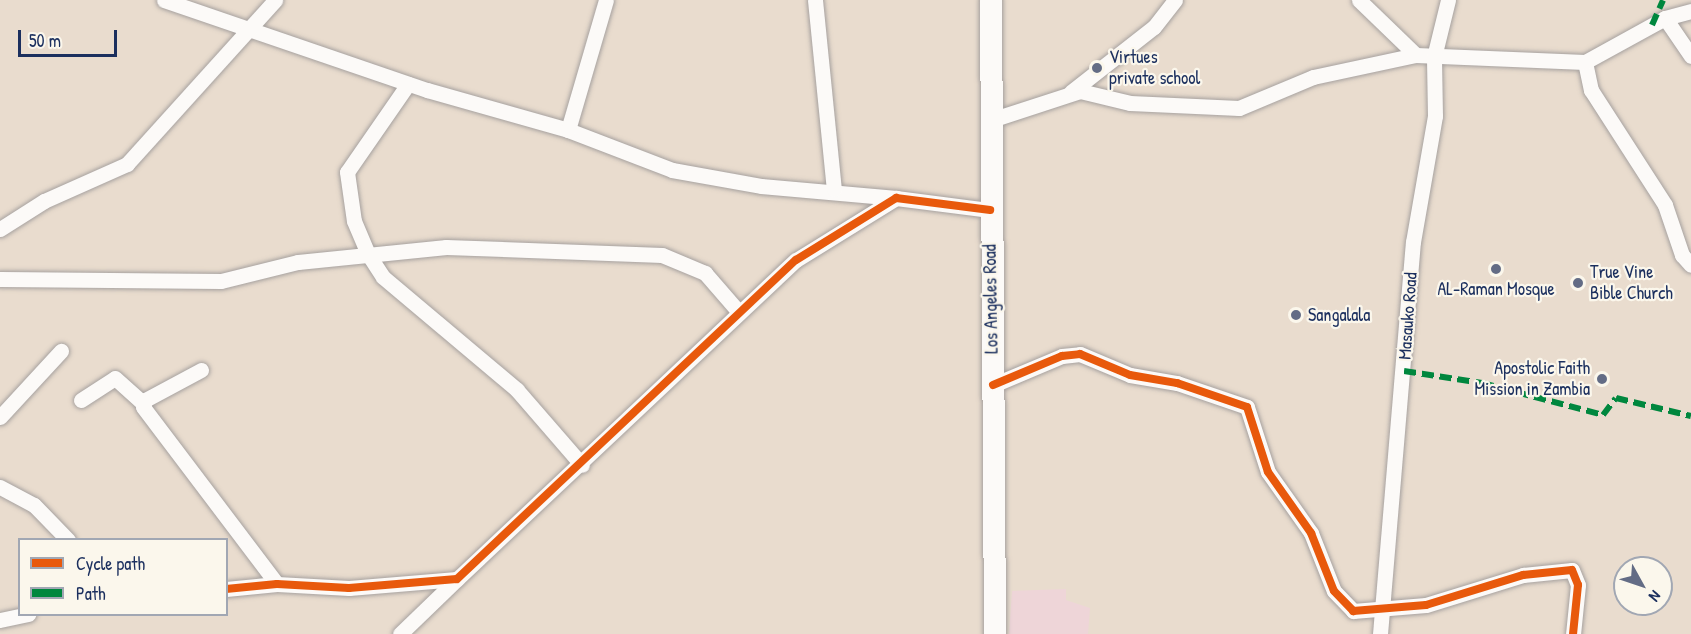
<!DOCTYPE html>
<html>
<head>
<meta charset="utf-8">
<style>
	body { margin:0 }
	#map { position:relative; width:1691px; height:634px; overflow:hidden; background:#e9dcce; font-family:"Patrick Hand",sans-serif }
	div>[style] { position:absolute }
	.built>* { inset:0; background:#eed5d8 }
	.roads { filter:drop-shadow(0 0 2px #a6a19f) drop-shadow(0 0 2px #a6a19f) }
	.street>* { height:15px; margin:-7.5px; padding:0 7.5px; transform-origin:7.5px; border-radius:7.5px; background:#fcfaf8 }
	.secondary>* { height:22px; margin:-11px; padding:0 11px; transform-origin:11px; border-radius:11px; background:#fcfaf8 }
	.quiet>* { height:6px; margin-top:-3px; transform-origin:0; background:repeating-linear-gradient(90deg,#00873e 0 12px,transparent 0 18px) }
	.cycleway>* { height:8px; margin:-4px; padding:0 4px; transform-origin:4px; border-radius:4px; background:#e8590c }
	.dots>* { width:16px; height:16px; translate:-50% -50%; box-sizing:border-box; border:3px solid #fbf7ec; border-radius:50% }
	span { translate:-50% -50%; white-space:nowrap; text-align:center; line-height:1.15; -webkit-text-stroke:4.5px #fbf7ec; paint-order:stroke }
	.poi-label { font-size:18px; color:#1b2f5e }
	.left { translate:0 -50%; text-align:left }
	.right { translate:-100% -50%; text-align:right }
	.street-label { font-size:18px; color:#1b2f5e }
	.legend { position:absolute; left:18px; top:538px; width:210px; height:78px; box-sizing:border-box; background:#fbf7ec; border:2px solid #a1a7b3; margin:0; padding:8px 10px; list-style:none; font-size:18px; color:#1b2f5e }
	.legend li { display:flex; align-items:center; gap:12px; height:30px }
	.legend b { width:30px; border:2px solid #a1a7b3 }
	.north { position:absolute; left:1613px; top:556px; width:60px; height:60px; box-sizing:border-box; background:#fbf7ec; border:2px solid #a1a7b3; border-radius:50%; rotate:130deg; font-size:16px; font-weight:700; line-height:24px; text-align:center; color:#1b2f5e }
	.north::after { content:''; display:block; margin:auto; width:21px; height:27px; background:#636c85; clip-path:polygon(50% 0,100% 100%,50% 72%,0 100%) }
	.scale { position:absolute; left:18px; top:30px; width:99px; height:27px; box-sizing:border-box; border:3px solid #1b2f5e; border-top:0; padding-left:8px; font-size:18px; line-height:21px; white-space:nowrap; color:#1b2f5e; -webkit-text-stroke:4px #fbf7ec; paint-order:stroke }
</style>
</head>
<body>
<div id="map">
	<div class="built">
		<i style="clip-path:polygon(1066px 589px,1066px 600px,1090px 608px,1088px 634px,1009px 634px,1012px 591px)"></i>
	</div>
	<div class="roads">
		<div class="street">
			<i style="left:164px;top:0;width:278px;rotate:18.9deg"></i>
			<i style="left:427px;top:90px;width:147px;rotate:15.8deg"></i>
			<i style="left:568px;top:130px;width:111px;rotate:21deg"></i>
			<i style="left:672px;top:170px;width:90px;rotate:10.2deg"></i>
			<i style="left:761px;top:186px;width:136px;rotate:5.1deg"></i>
			<i style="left:815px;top:0;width:190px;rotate:84.3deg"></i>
			<i style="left:1359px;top:0;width:79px;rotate:44deg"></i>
			<i style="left:1665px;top:18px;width:46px;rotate:55.6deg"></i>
			<i style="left:1585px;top:62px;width:29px;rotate:78deg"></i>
			<i style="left:1591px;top:90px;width:137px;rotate:57.2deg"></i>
			<i style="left:1665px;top:205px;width:53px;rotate:71.2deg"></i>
			<i style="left:1682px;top:255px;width:13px;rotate:48deg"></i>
			<i style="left:408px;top:84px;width:107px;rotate:124.7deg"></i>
			<i style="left:347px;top:172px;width:49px;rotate:81.9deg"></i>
			<i style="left:354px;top:221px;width:36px;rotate:67deg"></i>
			<i style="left:368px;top:254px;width:27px;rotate:57deg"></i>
			<i style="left:383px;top:277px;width:175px;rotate:40.1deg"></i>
			<i style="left:517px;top:390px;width:99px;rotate:49.1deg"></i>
			<i style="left:1071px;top:92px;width:105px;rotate:-38.1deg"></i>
			<i style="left:1154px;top:27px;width:34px;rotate:-52deg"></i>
			<i style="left:991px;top:120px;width:94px;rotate:-18deg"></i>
			<i style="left:1080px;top:91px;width:51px;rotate:13.5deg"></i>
			<i style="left:1130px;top:103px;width:109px;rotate:2.6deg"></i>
			<i style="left:1239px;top:108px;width:80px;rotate:-22.7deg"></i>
			<i style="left:1313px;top:77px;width:105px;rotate:-12.1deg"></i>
			<i style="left:1416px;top:55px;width:169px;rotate:2.4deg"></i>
			<i style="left:1585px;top:62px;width:91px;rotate:-28.8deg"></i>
			<i style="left:1665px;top:18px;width:27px;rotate:-15deg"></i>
			<i style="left:568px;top:130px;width:135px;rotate:-73.7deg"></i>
			<i style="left:0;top:229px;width:52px;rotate:-32.5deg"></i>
			<i style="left:44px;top:201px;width:91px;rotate:-24deg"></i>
			<i style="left:127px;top:164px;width:221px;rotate:-47.9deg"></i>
			<i style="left:0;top:279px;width:221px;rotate:0.5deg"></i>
			<i style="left:221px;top:281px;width:79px;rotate:-13.9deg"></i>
			<i style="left:298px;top:262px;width:149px;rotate:-5.8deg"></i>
			<i style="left:446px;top:247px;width:216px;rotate:2.1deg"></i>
			<i style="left:662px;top:255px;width:47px;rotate:22.7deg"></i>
			<i style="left:705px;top:273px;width:49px;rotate:49.1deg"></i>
			<i style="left:201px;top:370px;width:64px;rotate:151.8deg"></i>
			<i style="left:145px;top:400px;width:7px;rotate:106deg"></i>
			<i style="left:143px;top:407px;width:222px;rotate:52.9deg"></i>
			<i style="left:993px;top:385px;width:75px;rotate:-22.8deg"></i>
			<i style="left:1062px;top:356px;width:18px;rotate:-6deg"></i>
			<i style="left:1080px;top:354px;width:54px;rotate:22.8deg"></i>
			<i style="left:1130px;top:375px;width:48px;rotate:9.7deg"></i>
			<i style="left:1177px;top:383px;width:74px;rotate:18.9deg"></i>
			<i style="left:1247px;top:407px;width:68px;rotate:72.1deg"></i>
			<i style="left:1268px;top:472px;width:75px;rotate:54.8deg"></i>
			<i style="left:1311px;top:533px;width:62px;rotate:68.4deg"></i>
			<i style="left:1334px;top:591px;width:28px;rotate:46deg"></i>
			<i style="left:1353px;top:611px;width:73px;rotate:-4.7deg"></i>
			<i style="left:1426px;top:605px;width:102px;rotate:-17.2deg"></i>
			<i style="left:1523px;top:575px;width:49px;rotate:-5.8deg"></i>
			<i style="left:1572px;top:570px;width:16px;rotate:68deg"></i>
			<i style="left:1578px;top:585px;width:49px;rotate:95.8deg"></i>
			<i style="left:81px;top:400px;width:40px;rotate:-32.9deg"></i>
			<i style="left:115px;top:378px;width:38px;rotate:42deg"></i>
			<i style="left:0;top:417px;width:90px;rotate:-47.3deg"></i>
			<i style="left:0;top:487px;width:38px;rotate:28deg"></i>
			<i style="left:34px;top:505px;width:49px;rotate:45.8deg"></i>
			<i style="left:226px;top:589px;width:51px;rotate:-5.6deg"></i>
			<i style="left:277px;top:584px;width:72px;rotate:3.2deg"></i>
			<i style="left:349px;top:588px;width:108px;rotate:-4.8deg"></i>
			<i style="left:457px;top:579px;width:465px;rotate:-43.3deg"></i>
			<i style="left:796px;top:260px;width:118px;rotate:-31.8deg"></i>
			<i style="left:896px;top:198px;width:95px;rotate:7.3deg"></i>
			<i style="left:0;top:620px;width:29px;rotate:-12deg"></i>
			<i style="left:400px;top:634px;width:79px;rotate:-44deg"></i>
			<i style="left:1380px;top:634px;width:393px;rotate:-85.2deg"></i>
			<i style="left:1413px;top:242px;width:128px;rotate:-80.1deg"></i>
			<i style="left:1435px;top:116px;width:59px;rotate:-91deg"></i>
			<i style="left:1434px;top:57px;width:59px;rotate:-76.2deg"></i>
		</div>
		<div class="secondary">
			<i style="left:991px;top:0;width:634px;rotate:89.64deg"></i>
		</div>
	</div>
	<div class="quiet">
		<i style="left:1652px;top:25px;width:27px;rotate:-66deg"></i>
		<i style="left:1404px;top:371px;width:79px;rotate:8.7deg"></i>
		<i style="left:1482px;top:383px;width:125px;rotate:14.8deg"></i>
		<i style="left:1603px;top:415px;width:21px;rotate:-53deg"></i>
		<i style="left:1616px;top:398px;width:77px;rotate:13.5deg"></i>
	</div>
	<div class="cycleway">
		<i style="left:993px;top:385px;width:75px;rotate:-22.8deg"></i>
		<i style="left:1062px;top:356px;width:18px;rotate:-6deg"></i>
		<i style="left:1080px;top:354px;width:54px;rotate:22.8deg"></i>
		<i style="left:1130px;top:375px;width:48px;rotate:9.7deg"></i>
		<i style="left:1177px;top:383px;width:74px;rotate:18.9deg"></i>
		<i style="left:1247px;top:407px;width:68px;rotate:72.1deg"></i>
		<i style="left:1268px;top:472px;width:75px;rotate:54.8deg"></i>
		<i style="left:1311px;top:533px;width:62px;rotate:68.4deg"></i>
		<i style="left:1334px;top:591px;width:28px;rotate:46deg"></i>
		<i style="left:1353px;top:611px;width:73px;rotate:-4.7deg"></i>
		<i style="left:1426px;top:605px;width:102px;rotate:-17.2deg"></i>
		<i style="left:1523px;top:575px;width:49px;rotate:-5.8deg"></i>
		<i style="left:1572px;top:570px;width:16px;rotate:68deg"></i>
		<i style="left:1578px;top:585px;width:49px;rotate:95.8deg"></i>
		<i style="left:226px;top:589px;width:51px;rotate:-5.6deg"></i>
		<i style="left:277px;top:584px;width:72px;rotate:3.2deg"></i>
		<i style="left:349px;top:588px;width:108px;rotate:-4.8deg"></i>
		<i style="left:457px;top:579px;width:465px;rotate:-43.3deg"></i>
		<i style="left:796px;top:260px;width:118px;rotate:-31.8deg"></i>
		<i style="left:896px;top:198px;width:95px;rotate:7.3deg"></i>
	</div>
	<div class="dots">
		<i style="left:1097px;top:68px;background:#636c85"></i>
		<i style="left:1496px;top:269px;background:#636c85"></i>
		<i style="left:1578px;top:283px;background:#636c85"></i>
		<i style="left:1296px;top:315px;background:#636c85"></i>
		<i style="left:1602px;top:379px;background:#636c85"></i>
	</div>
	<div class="poi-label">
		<span class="left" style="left:1109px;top:68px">Virtues<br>private school</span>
		<span class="left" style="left:1590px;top:283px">True Vine<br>Bible Church</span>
		<span style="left:1496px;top:289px">AL-Raman Mosque</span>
		<span class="left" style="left:1308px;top:315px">Sangalala</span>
		<span class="right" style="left:1590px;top:379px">Apostolic Faith<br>Mission in Zambia</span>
	</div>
	<div class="street-label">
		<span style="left:991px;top:299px;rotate:-91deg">Los Angeles Road</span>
		<span style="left:1408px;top:316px;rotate:-86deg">Masauko Road</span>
	</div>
	<ul class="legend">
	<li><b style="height:8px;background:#e8590c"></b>Cycle path</li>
	<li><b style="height:8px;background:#00873e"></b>Path</li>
	</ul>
	<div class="north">N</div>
	<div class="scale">50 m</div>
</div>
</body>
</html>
